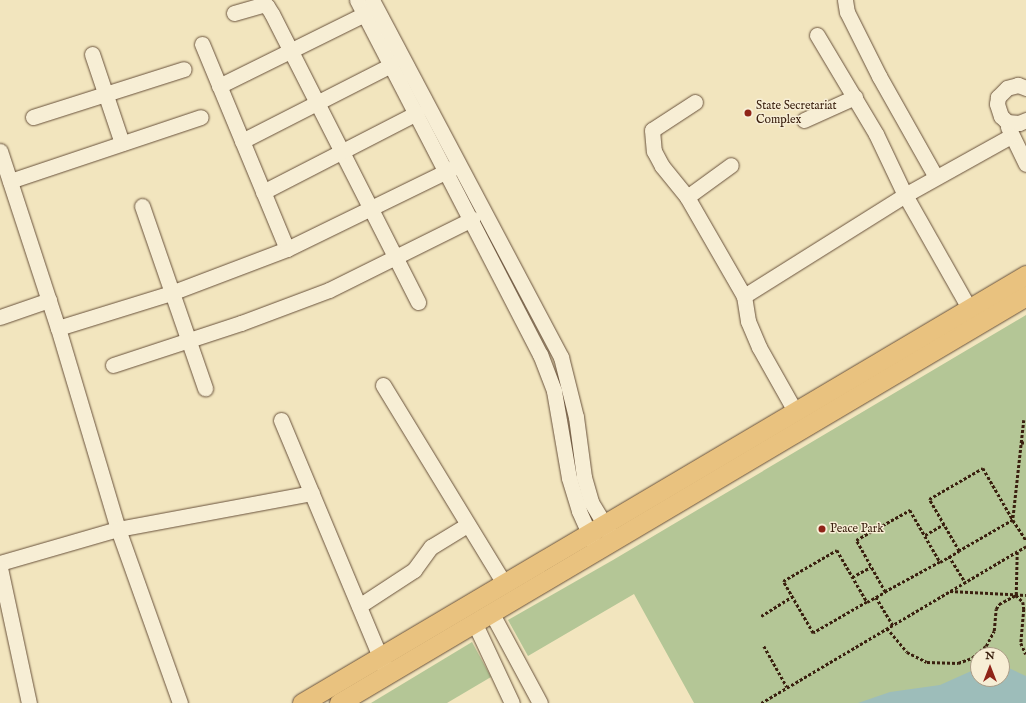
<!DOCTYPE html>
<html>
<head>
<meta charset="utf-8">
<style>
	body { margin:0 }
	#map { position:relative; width:1026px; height:703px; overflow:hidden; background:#f2e5be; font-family:"IM FELL English",serif }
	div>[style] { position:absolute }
	.green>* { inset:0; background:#b4c696 }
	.water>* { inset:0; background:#9dbdba }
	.path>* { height:2.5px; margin-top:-1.25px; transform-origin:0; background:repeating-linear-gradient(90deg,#3a200f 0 3px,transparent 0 5px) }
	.roads { filter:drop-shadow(0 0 1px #68513b) drop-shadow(0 0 1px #68513b) }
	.minor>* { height:15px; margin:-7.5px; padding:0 7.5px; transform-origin:7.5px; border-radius:7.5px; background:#f7eed5 }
	.major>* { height:19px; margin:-9.5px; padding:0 9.5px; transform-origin:9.5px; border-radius:9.5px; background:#e9c27f }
	.dots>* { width:11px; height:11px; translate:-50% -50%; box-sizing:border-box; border:2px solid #f7eed5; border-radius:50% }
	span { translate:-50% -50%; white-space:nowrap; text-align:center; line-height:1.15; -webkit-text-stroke:3px #f7eed5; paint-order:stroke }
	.poi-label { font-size:12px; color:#3a200f }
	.left { translate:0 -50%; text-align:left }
	.north { position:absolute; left:970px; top:647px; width:40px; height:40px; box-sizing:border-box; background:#f7eed5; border:1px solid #ab9c86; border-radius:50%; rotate:0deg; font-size:11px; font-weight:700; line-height:16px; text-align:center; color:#3a200f }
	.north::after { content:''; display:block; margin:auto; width:14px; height:18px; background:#8f2418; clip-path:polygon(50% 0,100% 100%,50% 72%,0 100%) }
</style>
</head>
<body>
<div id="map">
	<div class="green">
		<i style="clip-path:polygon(evenodd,1026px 315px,1026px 703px,694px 703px,634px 594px,528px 656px,508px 620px,613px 560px,1026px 315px,978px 655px,1002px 655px,1002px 679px,978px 679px,978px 655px)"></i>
		<i style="clip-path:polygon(472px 642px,491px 677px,447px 703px,371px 703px)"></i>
	</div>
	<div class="water">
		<i style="clip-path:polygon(1002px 665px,1026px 676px,1026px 703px,858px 703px,890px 692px,940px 685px,978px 668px,978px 679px,1002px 679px)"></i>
	</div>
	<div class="path">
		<i style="left:1024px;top:420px;width:101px;rotate:96.3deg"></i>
		<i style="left:1013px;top:520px;width:24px;rotate:57deg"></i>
		<i style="left:1021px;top:443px;width:5px;rotate:-11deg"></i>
		<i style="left:983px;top:468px;width:60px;rotate:60deg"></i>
		<i style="left:1013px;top:520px;width:62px;rotate:150.1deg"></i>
		<i style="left:959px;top:551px;width:60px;rotate:-120deg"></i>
		<i style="left:929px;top:499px;width:62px;rotate:-29.9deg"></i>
		<i style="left:910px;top:510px;width:60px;rotate:60deg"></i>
		<i style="left:940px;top:562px;width:63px;rotate:151.4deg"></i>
		<i style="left:885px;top:592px;width:60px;rotate:-119.1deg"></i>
		<i style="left:856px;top:540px;width:62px;rotate:-29.1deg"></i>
		<i style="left:925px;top:535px;width:22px;rotate:-30deg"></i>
		<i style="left:837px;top:550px;width:60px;rotate:60deg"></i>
		<i style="left:867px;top:602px;width:62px;rotate:150.1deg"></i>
		<i style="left:813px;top:633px;width:60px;rotate:-120deg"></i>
		<i style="left:783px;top:581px;width:62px;rotate:-29.9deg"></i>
		<i style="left:949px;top:556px;width:31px;rotate:58deg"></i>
		<i style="left:940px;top:562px;width:22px;rotate:-30deg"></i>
		<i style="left:852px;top:577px;width:21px;rotate:-28deg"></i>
		<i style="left:950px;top:591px;width:76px;rotate:3deg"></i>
		<i style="left:1016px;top:595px;width:43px;rotate:-88.7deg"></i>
		<i style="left:876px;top:597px;width:33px;rotate:59deg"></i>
		<i style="left:867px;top:602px;width:21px;rotate:-29deg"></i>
		<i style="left:761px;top:616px;width:36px;rotate:-32deg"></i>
		<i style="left:887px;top:628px;width:31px;rotate:50deg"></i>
		<i style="left:907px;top:652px;width:22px;rotate:27deg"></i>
		<i style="left:927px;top:662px;width:31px;rotate:2deg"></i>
		<i style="left:958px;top:663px;width:15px;rotate:-20deg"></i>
		<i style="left:972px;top:658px;width:18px;rotate:-41deg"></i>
		<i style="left:986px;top:646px;width:17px;rotate:-62deg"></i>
		<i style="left:994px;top:631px;width:22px;rotate:-85deg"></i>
		<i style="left:996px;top:609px;width:6px;rotate:-59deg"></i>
		<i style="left:999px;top:604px;width:19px;rotate:-28deg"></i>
		<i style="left:1016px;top:595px;width:10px;rotate:45deg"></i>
		<i style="left:1023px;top:602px;width:7px;rotate:82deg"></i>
		<i style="left:1024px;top:609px;width:34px;rotate:95deg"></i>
		<i style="left:1021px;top:643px;width:12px;rotate:66deg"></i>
		<i style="left:764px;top:646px;width:47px;rotate:60.7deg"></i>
		<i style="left:761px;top:703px;width:308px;rotate:-30.6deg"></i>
	</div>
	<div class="roads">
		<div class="minor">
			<i style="left:357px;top:0;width:399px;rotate:62.7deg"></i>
			<i style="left:540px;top:354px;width:40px;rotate:69deg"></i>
			<i style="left:554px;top:391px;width:88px;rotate:80.2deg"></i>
			<i style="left:569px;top:478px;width:34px;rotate:73deg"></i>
			<i style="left:579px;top:511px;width:34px;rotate:66deg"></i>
			<i style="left:372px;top:0;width:404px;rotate:62.1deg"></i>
			<i style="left:561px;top:357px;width:62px;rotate:76deg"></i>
			<i style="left:576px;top:417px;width:61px;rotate:82.4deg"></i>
			<i style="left:584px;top:477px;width:26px;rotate:74deg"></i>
			<i style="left:591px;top:502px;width:37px;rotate:59deg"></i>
			<i style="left:845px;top:0;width:12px;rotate:81deg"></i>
			<i style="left:847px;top:12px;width:72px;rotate:63.4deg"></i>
			<i style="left:879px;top:76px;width:116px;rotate:60.6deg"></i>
			<i style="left:234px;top:13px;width:29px;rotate:-16deg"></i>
			<i style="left:262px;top:5px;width:5px;rotate:11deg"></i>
			<i style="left:267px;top:6px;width:9px;rotate:58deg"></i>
			<i style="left:272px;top:14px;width:323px;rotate:63.1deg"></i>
			<i style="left:817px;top:35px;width:115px;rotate:59.2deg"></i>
			<i style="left:876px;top:134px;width:68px;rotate:64.6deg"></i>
			<i style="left:905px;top:195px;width:130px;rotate:60.5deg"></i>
			<i style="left:202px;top:44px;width:222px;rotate:67.5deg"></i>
			<i style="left:92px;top:54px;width:94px;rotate:71.4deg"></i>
			<i style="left:219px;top:86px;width:163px;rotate:-26.3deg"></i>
			<i style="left:1026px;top:88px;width:9px;rotate:-159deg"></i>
			<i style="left:1018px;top:85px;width:11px;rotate:165deg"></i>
			<i style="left:1007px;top:88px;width:13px;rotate:135deg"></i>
			<i style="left:998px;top:97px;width:7px;rotate:98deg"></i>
			<i style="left:997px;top:104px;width:13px;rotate:72deg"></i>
			<i style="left:1001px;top:116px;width:8px;rotate:45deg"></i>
			<i style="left:1007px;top:122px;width:12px;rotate:5deg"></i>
			<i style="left:1019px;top:123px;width:8px;rotate:-23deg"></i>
			<i style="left:695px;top:102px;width:51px;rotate:146.9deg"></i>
			<i style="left:652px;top:130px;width:21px;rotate:85deg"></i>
			<i style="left:654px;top:151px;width:17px;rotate:62deg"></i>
			<i style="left:662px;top:166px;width:40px;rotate:51deg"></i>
			<i style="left:687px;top:197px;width:114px;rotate:60.1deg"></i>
			<i style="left:33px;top:117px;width:158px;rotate:-17.6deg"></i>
			<i style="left:804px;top:120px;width:56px;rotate:-24.3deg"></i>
			<i style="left:1008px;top:127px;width:41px;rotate:64.1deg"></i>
			<i style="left:242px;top:141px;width:167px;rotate:-27deg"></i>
			<i style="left:0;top:151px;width:186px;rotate:71.9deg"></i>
			<i style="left:58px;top:328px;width:210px;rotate:73.4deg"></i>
			<i style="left:118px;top:529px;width:185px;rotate:70.4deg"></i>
			<i style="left:10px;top:181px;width:201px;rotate:-18.5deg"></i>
			<i style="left:263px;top:192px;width:173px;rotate:-27.2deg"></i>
			<i style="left:687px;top:197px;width:54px;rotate:-36deg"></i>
			<i style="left:142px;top:206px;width:193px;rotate:70.9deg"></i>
			<i style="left:0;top:317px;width:52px;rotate:-19.1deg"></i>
			<i style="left:58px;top:328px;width:118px;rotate:-17.2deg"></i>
			<i style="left:171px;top:293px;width:124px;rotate:-20.8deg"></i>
			<i style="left:287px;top:249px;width:187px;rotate:-26deg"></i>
			<i style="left:113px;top:365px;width:135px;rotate:-18.2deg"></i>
			<i style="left:241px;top:323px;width:94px;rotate:-20.6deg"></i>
			<i style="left:329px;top:290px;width:160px;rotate:-26.4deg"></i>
			<i style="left:383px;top:385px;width:234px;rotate:58.6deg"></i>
			<i style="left:795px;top:411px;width:73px;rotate:-119.4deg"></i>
			<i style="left:759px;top:347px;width:28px;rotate:-113deg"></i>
			<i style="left:748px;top:321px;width:25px;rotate:-99deg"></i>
			<i style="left:744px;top:296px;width:190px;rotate:-32.1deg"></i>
			<i style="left:905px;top:195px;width:121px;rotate:-29.1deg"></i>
			<i style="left:281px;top:420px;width:267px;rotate:67.3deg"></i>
			<i style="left:0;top:563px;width:123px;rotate:-16.1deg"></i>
			<i style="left:118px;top:529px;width:197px;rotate:-10.5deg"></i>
			<i style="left:0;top:568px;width:138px;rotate:77.9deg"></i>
			<i style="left:359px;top:606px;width:66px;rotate:-33.2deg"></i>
			<i style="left:414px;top:570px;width:29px;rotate:-54deg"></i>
			<i style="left:431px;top:547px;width:42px;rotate:-31.4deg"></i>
			<i style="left:491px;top:612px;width:103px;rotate:61.7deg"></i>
			<i style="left:474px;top:622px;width:89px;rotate:64.9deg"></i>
		</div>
		<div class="major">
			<i style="left:302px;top:703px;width:841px;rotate:-30.59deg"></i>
			<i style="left:339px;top:703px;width:799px;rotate:-30.64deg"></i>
		</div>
	</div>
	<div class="dots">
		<i style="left:748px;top:113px;background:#8f2418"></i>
		<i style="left:822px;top:529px;background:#8f2418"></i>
	</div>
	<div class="poi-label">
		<span class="left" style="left:756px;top:113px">State Secretariat<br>Complex</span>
		<span class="left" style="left:830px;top:529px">Peace Park</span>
	</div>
	<div class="north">N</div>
</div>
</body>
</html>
